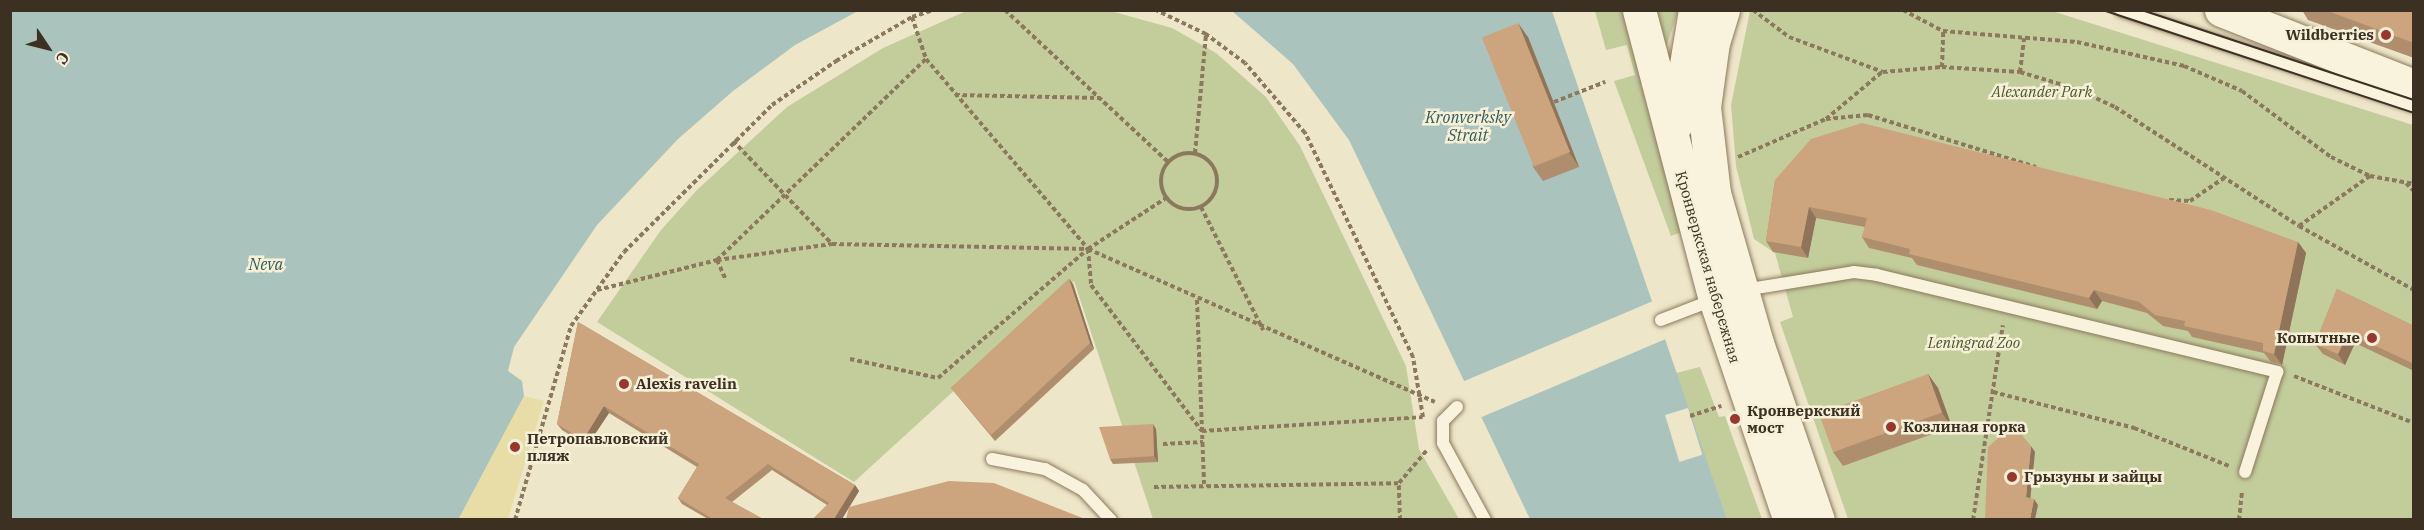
<!DOCTYPE html>
<html>
<head>
<meta charset="utf-8">
<style>
	body { margin:0 }
	#map { position:relative; width:2424px; height:530px; overflow:hidden; background:#eee6c9; font-family:"IBM Plex Serif",serif }
	div>[style] { position:absolute }
	.green>* { inset:0; background:#c3cd9c }
	.sand>* { inset:0; background:#e9dda7 }
	.water>* { inset:0; background:#aac3bd }
	.pier>* { inset:0; background:#eee6c9; transform-origin:0 0 }
	.path>* { height:4px; margin-top:-2px; transform-origin:0; background:repeating-linear-gradient(90deg,#8b795d 0 4.5px,transparent 0 7.5px) }
	.path>.ring { margin:-2px; padding:0; box-sizing:content-box; background:none; border:4px solid #8b795d; border-radius:50% }
	.roads { filter:drop-shadow(0 0 2px #8b795d) drop-shadow(0 0 2px #8b795d) }
	.lane>* { height:12px; margin:-6px; padding:0 6px; transform-origin:6px; border-radius:6px; background:#f9f2dc }
	.secondary>* { height:33px; margin:-16.5px; padding:0 16.5px; transform-origin:16.5px; border-radius:16.5px; background:#f9f2dc }
	.tram>* { height:1.5px; margin:-0.75px; padding:0 0.75px; transform-origin:0.75px; border-radius:0.75px; background:#3b3021 }
	.wall>* { inset:0; background:#af8e6d }
	.shaded-wall>* { inset:0; background:#8f7459 }
	.building>* { inset:0; background:#cca57f; transform-origin:0 0 }
	.dots>* { width:16px; height:16px; translate:-50% -50%; box-sizing:border-box; border:3px solid #f6f0d8; border-radius:50% }
	span { translate:-50% -50%; white-space:nowrap; text-align:center; line-height:1.15; -webkit-text-stroke:5px #f6f0d8; paint-order:stroke }
	.poi-label { font-size:15px; color:#3b3021; font-weight:700 }
	.right { translate:-100% -50%; text-align:right }
	.left { translate:0 -50%; text-align:left }
	.park-label { font-size:15px; color:#485828; font-style:italic }
	.street-label { font-size:15px; color:#3b3021 }
	.water-label { font-size:16px; color:#305a5b; font-style:italic }
	.frame { position:absolute; inset:0; border:12px solid #3b3021; pointer-events:none }
	.north { position:absolute; left:18px; top:18px; width:60px; height:60px; -webkit-text-stroke:4px #f6f0d8; paint-order:stroke; rotate:125deg; font-size:16px; font-weight:700; line-height:24px; text-align:center; color:#3b3021 }
	.north::after { content:''; display:block; margin:auto; width:21px; height:27px; background:#3b3021; clip-path:polygon(50% 0,100% 100%,50% 72%,0 100%) }
</style>
</head>
<body>
<div id="map">
	<div class="green">
		<i style="clip-path:polygon(1107px 10px,1172px 28px,1216px 53px,1266px 97px,1300px 146px,1406px 366px,1419px 449px,1459px 519px,1153px 519px,1074px 281px,854px 482px,597px 322px,661px 230px,697px 190px,787px 107px,883px 48px,966px 11px)"></i>
		<i style="clip-path:polygon(1595px 11px,1622px 11px,1682px 232px,1671px 236px,1614px 81px,1635px 75px,1627px 45px,1606px 50px)"></i>
		<i style="clip-path:polygon(1652px 11px,1678px 11px,1664px 54px)"></i>
		<i style="clip-path:polygon(1750px 11px,2052px 11px,2413px 125px,2413px 519px,1848px 519px,1780px 322px,1793px 317px,1775px 253px,1754px 239px,1736px 166px,1731px 105px)"></i>
		<i style="clip-path:polygon(1700px 367px,1719px 417px,1725px 416px,1762px 519px,1727px 519px,1676px 373px)"></i>
	</div>
	<div class="sand">
		<i style="clip-path:polygon(524px 396px,544px 401px,508px 519px,458px 520px)"></i>
	</div>
	<div class="water">
		<i style="clip-path:polygon(10px 11px,11px 10px,858px 11px,795px 45px,733px 91px,678px 139px,597px 225px,514px 347px,508px 371px,522px 381px,524px 396px,458px 520px,11px 519px)"></i>
		<i style="clip-path:polygon(1232px 11px,1552px 11px,1727px 519px,1530px 519px,1349px 140px,1293px 64px)"></i>
	</div>
	<div class="pier">
		<i style="left:1653px;top:301px;width:40px;height:210px;rotate:67deg"></i>
		<i style="left:1688px;top:408px;width:49px;height:24px;rotate:73deg"></i>
	</div>
	<div class="path">
		<i style="left:1005px;top:10px;width:223px;rotate:43deg"></i>
		<i style="left:1753px;top:10px;width:45px;rotate:36.9deg"></i>
		<i style="left:1789px;top:37px;width:100px;rotate:20.4deg"></i>
		<i style="left:1883px;top:72px;width:59px;rotate:-4.8deg"></i>
		<i style="left:1942px;top:67px;width:78px;rotate:3.7deg"></i>
		<i style="left:2020px;top:72px;width:59px;rotate:16.9deg"></i>
		<i style="left:2076px;top:89px;width:43px;rotate:24.8deg"></i>
		<i style="left:2115px;top:107px;width:219px;rotate:32.9deg"></i>
		<i style="left:2299px;top:226px;width:132px;rotate:29.1deg"></i>
		<i style="left:1903px;top:10px;width:45px;rotate:27.7deg"></i>
		<i style="left:1943px;top:31px;width:134px;rotate:4.7deg"></i>
		<i style="left:2077px;top:42px;width:110px;rotate:12.6deg"></i>
		<i style="left:2184px;top:66px;width:63px;rotate:23.3deg"></i>
		<i style="left:2242px;top:91px;width:111px;rotate:36.6deg"></i>
		<i style="left:2331px;top:157px;width:43px;rotate:26deg"></i>
		<i style="left:2370px;top:176px;width:45px;rotate:10.3deg"></i>
		<i style="left:912px;top:17px;width:44px;rotate:71.6deg"></i>
		<i style="left:926px;top:59px;width:250px;rotate:49.5deg"></i>
		<i style="left:1088px;top:249px;width:379px;rotate:23.8deg"></i>
		<i style="left:1942px;top:67px;width:36px;rotate:-88deg"></i>
		<i style="left:2020px;top:72px;width:34px;rotate:-83deg"></i>
		<i style="left:955px;top:95px;width:145px;rotate:1.2deg"></i>
		<i style="left:1554px;top:102px;width:55px;rotate:-21.4deg"></i>
		<i style="left:1826px;top:119px;width:42px;rotate:-5.4deg"></i>
		<i style="left:1868px;top:115px;width:176px;rotate:17.2deg"></i>
		<i style="left:733px;top:141px;width:143px;rotate:46.1deg"></i>
		<i class="ring" style="left:1161px;top:153px;width:52px;height:52px"></i>
		<i style="left:1195px;top:153px;width:120px;rotate:-84.7deg"></i>
		<i style="left:1738px;top:157px;width:96px;rotate:-23.4deg"></i>
		<i style="left:1826px;top:119px;width:73px;rotate:-40deg"></i>
		<i style="left:2406px;top:183px;width:11px;rotate:45deg"></i>
		<i style="left:2169px;top:200px;width:21px;rotate:3deg"></i>
		<i style="left:2190px;top:201px;width:41px;rotate:-34.1deg"></i>
		<i style="left:1201px;top:207px;width:138px;rotate:63.2deg"></i>
		<i style="left:2299px;top:226px;width:87px;rotate:-35.2deg"></i>
		<i style="left:1088px;top:249px;width:36px;rotate:85deg"></i>
		<i style="left:1091px;top:285px;width:183px;rotate:52.8deg"></i>
		<i style="left:1202px;top:431px;width:221px;rotate:-3.6deg"></i>
		<i style="left:1423px;top:417px;width:61px;rotate:-99.5deg"></i>
		<i style="left:1413px;top:357px;width:249px;rotate:-115.7deg"></i>
		<i style="left:1305px;top:133px;width:92px;rotate:-130.6deg"></i>
		<i style="left:1245px;top:63px;width:49px;rotate:-143.4deg"></i>
		<i style="left:1206px;top:34px;width:55px;rotate:-154.4deg"></i>
		<i style="left:717px;top:260px;width:290px;rotate:-43.9deg"></i>
		<i style="left:717px;top:260px;width:22px;rotate:66deg"></i>
		<i style="left:597px;top:290px;width:124px;rotate:-14deg"></i>
		<i style="left:717px;top:260px;width:116px;rotate:-7.9deg"></i>
		<i style="left:832px;top:244px;width:256px;rotate:1.1deg"></i>
		<i style="left:1197px;top:300px;width:184px;rotate:87.8deg"></i>
		<i style="left:850px;top:359px;width:90px;rotate:12.2deg"></i>
		<i style="left:938px;top:378px;width:198px;rotate:-40.7deg"></i>
		<i style="left:1088px;top:249px;width:93px;rotate:-33.2deg"></i>
		<i style="left:2294px;top:376px;width:129px;rotate:21.4deg"></i>
		<i style="left:1993px;top:392px;width:146px;rotate:14.3deg"></i>
		<i style="left:2134px;top:428px;width:102px;rotate:21.8deg"></i>
		<i style="left:1690px;top:416px;width:33px;rotate:-18deg"></i>
		<i style="left:1163px;top:444px;width:40px;rotate:-2.9deg"></i>
		<i style="left:1154px;top:487px;width:245px;rotate:-0.9deg"></i>
		<i style="left:515px;top:520px;width:202px;rotate:-73.9deg"></i>
		<i style="left:571px;top:326px;width:91px;rotate:-54.4deg"></i>
		<i style="left:624px;top:252px;width:209px;rotate:-44.8deg"></i>
		<i style="left:772px;top:105px;width:78px;rotate:-34.5deg"></i>
		<i style="left:836px;top:61px;width:88px;rotate:-30.1deg"></i>
		<i style="left:912px;top:17px;width:23px;rotate:-18deg"></i>
		<i style="left:1400px;top:520px;width:37px;rotate:-92deg"></i>
		<i style="left:1399px;top:483px;width:43px;rotate:-49.7deg"></i>
		<i style="left:1973px;top:520px;width:197px;rotate:-81.3deg"></i>
		<i style="left:2239px;top:520px;width:30px;rotate:-84deg"></i>
	</div>
	<div class="roads">
		<div class="lane">
			<i style="left:2121px;top:10px;width:308px;rotate:18.1deg"></i>
			<i style="left:1744px;top:290px;width:111px;rotate:-9.3deg"></i>
			<i style="left:1854px;top:272px;width:23px;rotate:7deg"></i>
			<i style="left:1877px;top:275px;width:412px;rotate:13.6deg"></i>
			<i style="left:2277px;top:372px;width:105px;rotate:107.7deg"></i>
			<i style="left:1661px;top:320px;width:56px;rotate:-21deg"></i>
			<i style="left:1457px;top:407px;width:20px;rotate:135deg"></i>
			<i style="left:1443px;top:421px;width:22px;rotate:90deg"></i>
			<i style="left:1443px;top:443px;width:88px;rotate:61.4deg"></i>
			<i style="left:992px;top:459px;width:54px;rotate:10.7deg"></i>
			<i style="left:1045px;top:469px;width:43px;rotate:28.9deg"></i>
			<i style="left:1083px;top:490px;width:41px;rotate:47deg"></i>
		</div>
		<div class="secondary">
			<i style="left:1639px;top:10px;width:299px;rotate:75.3deg"></i>
			<i style="left:1715px;top:299px;width:233px;rotate:71.3deg"></i>
			<i style="left:1723px;top:10px;width:34px;rotate:107deg"></i>
			<i style="left:1713px;top:42px;width:66px;rotate:97.9deg"></i>
			<i style="left:1704px;top:107px;width:87px;rotate:83.4deg"></i>
			<i style="left:1714px;top:193px;width:156px;rotate:74deg"></i>
			<i style="left:1757px;top:343px;width:187px;rotate:71deg"></i>
			<i style="left:2221px;top:10px;width:207px;rotate:21.5deg"></i>
			<i style="left:1676px;top:124px;width:116px;rotate:-80.5deg"></i>
		</div>
	</div>
	<div class="tram">
		<i style="left:2103px;top:10px;width:328px;rotate:18.3deg"></i>
		<i style="left:2142px;top:10px;width:287px;rotate:18.3deg"></i>
	</div>
	<div class="wall">
		<i style="clip-path:polygon(2302px 10px,2414px 10px,2414px 58px,2308px 20px)"></i>
		<i style="clip-path:polygon(1528px 37px,1579px 167px,1543px 181px,1533px 167px)"></i>
		<i style="clip-path:polygon(1775px 180px,2298px 242px,2306px 253px,2282px 365px,2271px 362px,2264px 353px,2192px 337px,2188px 331px,2163px 326px,2147px 313px,2102px 301px,2097px 309px,1917px 265px,1912px 258px,1869px 248px,1862px 237px,1865px 227px,1816px 218px,1808px 258px,1773px 252px,1766px 241px)"></i>
		<i style="clip-path:polygon(1069px 279px,1073px 284px,1094px 349px,995px 441px,951px 388px)"></i>
		<i style="clip-path:polygon(2337px 289px,2414px 326px,2414px 371px,2355px 343px,2345px 365px,2323px 354px,2315px 344px)"></i>
		<i style="clip-path:polygon(578px 322px,855px 485px,859px 491px,842px 519px,813px 519px,827px 505px,772px 470px,732px 502px,763px 519px,708px 519px,682px 504px,678px 498px,697px 467px,609px 413px,587px 446px,562px 430px,557px 424px)"></i>
		<i style="clip-path:polygon(1928px 374px,1938px 388px,1952px 427px,1843px 466px,1833px 452px)"></i>
		<i style="clip-path:polygon(1156px 429px,1158px 462px,1113px 464px,1110px 459px)"></i>
	</div>
	<div class="shaded-wall">
		<i style="clip-path:polygon(1518px 23px,1528px 37px,1579px 167px,1569px 152px)"></i>
		<i style="clip-path:polygon(1809px 207px,1816px 218px,1808px 258px,1801px 247px)"></i>
		<i style="clip-path:polygon(2298px 242px,2306px 253px,2282px 365px,2274px 354px)"></i>
		<i style="clip-path:polygon(1069px 279px,1073px 284px,1094px 349px,1090px 343px)"></i>
		<i style="clip-path:polygon(2094px 290px,2102px 301px,2097px 309px,2089px 298px)"></i>
		<i style="clip-path:polygon(2348px 333px,2355px 343px,2345px 365px,2338px 354px)"></i>
		<i style="clip-path:polygon(1928px 374px,1938px 388px,1952px 427px,1942px 413px)"></i>
		<i style="clip-path:polygon(604px 406px,609px 413px,587px 446px,583px 440px)"></i>
		<i style="clip-path:polygon(1153px 424px,1156px 429px,1158px 462px,1154px 456px)"></i>
		<i style="clip-path:polygon(2031px 446px,2035px 452px,2030px 502px,2026px 497px)"></i>
		<i style="clip-path:polygon(855px 485px,859px 491px,842px 519px,834px 519px)"></i>
		<i style="clip-path:polygon(2034px 499px,2038px 505px,2035px 519px,2030px 519px)"></i>
	</div>
	<div class="building">
		<i style="clip-path:polygon(2325px 10px,2414px 10px,2414px 43px)"></i>
		<i style="left:1518px;top:23px;width:139px;height:39px;rotate:68deg"></i>
		<i style="clip-path:polygon(1862px 123px,2211px 210px,2298px 242px,2274px 354px,2263px 351px,2263px 343px,2184px 326px,2185px 321px,2155px 315px,2139px 302px,2094px 290px,2089px 298px,1909px 254px,1910px 249px,1862px 237px,1867px 218px,1809px 207px,1801px 247px,1766px 241px,1775px 180px,1811px 139px)"></i>
		<i style="clip-path:polygon(1069px 279px,1090px 343px,991px 435px,951px 388px)"></i>
		<i style="clip-path:polygon(2337px 289px,2414px 326px,2414px 364px,2348px 333px,2338px 354px,2315px 344px)"></i>
		<i style="clip-path:polygon(578px 322px,855px 485px,834px 519px,813px 519px,829px 503px,768px 464px,725px 498px,763px 519px,713px 519px,678px 498px,699px 464px,604px 406px,583px 440px,557px 424px)"></i>
		<i style="left:1928px;top:374px;width:41px;height:116px;rotate:70deg"></i>
		<i style="clip-path:polygon(1153px 424px,1154px 456px,1110px 459px,1099px 427px)"></i>
		<i style="clip-path:polygon(2016px 428px,2031px 446px,2026px 497px,2034px 499px,2030px 519px,1985px 519px,1988px 447px,2007px 430px)"></i>
		<i style="clip-path:polygon(949px 481px,994px 483px,1085px 519px,846px 519px,849px 507px)"></i>
	</div>
	<div class="dots">
		<i style="left:2386px;top:35px;background:#99362e"></i>
		<i style="left:2372px;top:338px;background:#99362e"></i>
		<i style="left:624px;top:384px;background:#99362e"></i>
		<i style="left:1735px;top:419px;background:#99362e"></i>
		<i style="left:1891px;top:427px;background:#99362e"></i>
		<i style="left:515px;top:447px;background:#99362e"></i>
		<i style="left:2012px;top:477px;background:#99362e"></i>
	</div>
	<div class="poi-label">
		<span class="right" style="left:2374px;top:35px">Wildberries</span>
		<span class="right" style="left:2360px;top:338px">Копытные</span>
		<span class="left" style="left:636px;top:384px">Alexis ravelin</span>
		<span class="left" style="left:1747px;top:419px">Кронверкский<br>мост</span>
		<span class="left" style="left:1903px;top:427px">Козлиная горка</span>
		<span class="left" style="left:527px;top:447px">Петропавловский<br>пляж</span>
		<span class="left" style="left:2024px;top:477px">Грызуны и зайцы</span>
	</div>
	<div class="park-label">
		<span style="left:2042px;top:92px">Alexander Park</span>
		<span style="left:1974px;top:343px">Leningrad Zoo</span>
	</div>
	<div class="street-label">
		<span style="left:1708px;top:267px;rotate:74deg">Кронверкская набережная</span>
	</div>
	<div class="water-label">
		<span style="left:1468px;top:126px">Kronverksky<br>Strait</span>
		<span style="left:266px;top:264px">Neva</span>
	</div>
	<div class="frame"></div>
	<div class="north">С</div>
</div>
</body>
</html>
